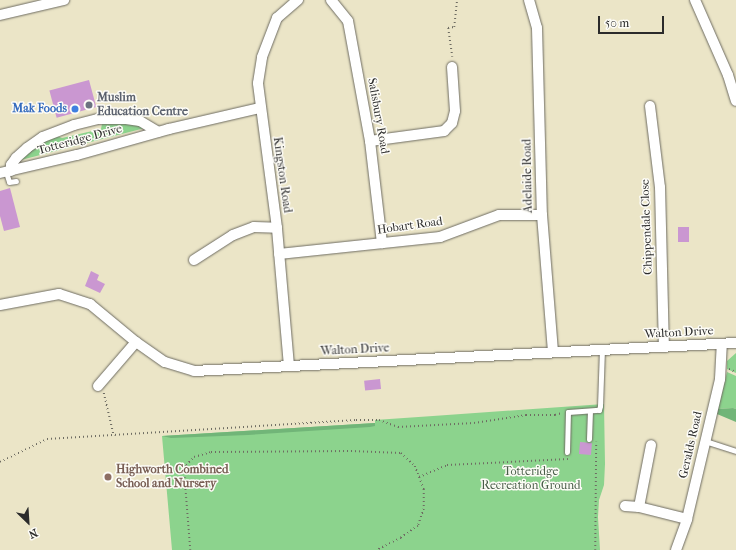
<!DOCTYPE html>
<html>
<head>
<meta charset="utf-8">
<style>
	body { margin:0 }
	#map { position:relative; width:736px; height:550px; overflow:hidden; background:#ebe5c7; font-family:"IM FELL French Canon",serif }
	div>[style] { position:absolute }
	.green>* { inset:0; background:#8cd38d }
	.forest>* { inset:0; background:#71b578 }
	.building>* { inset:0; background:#ca97d1; transform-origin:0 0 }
	.path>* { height:1.5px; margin-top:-0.75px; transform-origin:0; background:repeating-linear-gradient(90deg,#6e6c62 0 1px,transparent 0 4px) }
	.roads { filter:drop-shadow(0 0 1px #6e6c62) drop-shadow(0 0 1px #6e6c62) }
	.lane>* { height:5px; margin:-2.5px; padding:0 2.5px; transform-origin:2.5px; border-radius:2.5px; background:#fff }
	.street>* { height:10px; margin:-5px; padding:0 5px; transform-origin:5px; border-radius:5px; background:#fff }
	.dots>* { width:11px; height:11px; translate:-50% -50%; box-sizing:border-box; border:2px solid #fdfcf7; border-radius:50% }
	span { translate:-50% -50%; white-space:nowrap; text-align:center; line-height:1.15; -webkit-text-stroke:3px #fdfcf7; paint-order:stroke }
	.worship-label { font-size:12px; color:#5b616d; font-weight:700 }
	.left { translate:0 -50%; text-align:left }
	.shop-label { font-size:12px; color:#366cbe; font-weight:700 }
	.right { translate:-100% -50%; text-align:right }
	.street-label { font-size:12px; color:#2b2b2b }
	.education-label { font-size:12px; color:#785e54; font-weight:700 }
	.park-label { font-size:12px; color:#485d48 }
	.north { position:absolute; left:8px; top:502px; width:40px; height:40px; -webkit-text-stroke:3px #fdfcf7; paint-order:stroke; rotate:155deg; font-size:11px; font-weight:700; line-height:16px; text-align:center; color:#2b2b2b }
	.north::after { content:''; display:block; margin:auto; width:14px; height:18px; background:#2b2b2b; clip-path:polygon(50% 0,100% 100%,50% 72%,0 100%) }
	.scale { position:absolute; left:598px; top:16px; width:66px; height:18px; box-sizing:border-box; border:2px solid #2b2b2b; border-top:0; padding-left:5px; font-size:12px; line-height:14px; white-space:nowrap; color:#2b2b2b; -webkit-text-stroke:3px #fdfcf7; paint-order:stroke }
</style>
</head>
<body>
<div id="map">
	<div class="green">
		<i style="clip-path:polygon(106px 122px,143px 122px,145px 128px,21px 160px,21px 153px,57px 136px,62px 138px,101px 129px,102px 124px)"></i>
		<i style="clip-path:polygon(736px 353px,736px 373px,727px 369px,727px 361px)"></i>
		<i style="clip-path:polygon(727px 372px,736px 376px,736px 409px,733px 408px,718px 409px)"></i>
		<i style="clip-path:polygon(604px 404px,605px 464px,604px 485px,599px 500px,598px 517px,600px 550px,172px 550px,162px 436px,375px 423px,375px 420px,433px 416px)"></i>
	</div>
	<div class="forest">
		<i style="clip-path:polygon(733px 408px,736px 409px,736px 422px,717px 414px,718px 409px)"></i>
		<i style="clip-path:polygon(375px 423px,375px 426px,370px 427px,248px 435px,171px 438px,162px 436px)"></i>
	</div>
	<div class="building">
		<i style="left:89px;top:80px;width:28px;height:41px;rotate:75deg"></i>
		<i style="clip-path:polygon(10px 188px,20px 227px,4px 231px,0 216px,0 191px)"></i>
		<i style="left:678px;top:227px;width:11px;height:15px"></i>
		<i style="clip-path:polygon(91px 271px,99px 275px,97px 280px,105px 284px,100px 293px,85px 286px)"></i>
		<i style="left:380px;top:379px;width:10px;height:16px;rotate:84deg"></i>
		<i style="left:580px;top:442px;width:12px;height:12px;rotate:5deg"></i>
	</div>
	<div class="path">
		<i style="left:452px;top:57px;width:29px;rotate:-98deg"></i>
		<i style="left:448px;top:28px;width:6px;rotate:-9deg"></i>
		<i style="left:454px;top:27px;width:27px;rotate:-84deg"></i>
		<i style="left:729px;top:369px;width:8px;rotate:23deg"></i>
		<i style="left:104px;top:393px;width:44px;rotate:76.9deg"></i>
		<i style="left:0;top:462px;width:52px;rotate:-26.1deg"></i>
		<i style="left:47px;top:439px;width:310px;rotate:-3.5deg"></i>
		<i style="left:356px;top:420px;width:23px"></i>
		<i style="left:379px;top:420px;width:20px;rotate:20deg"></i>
		<i style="left:398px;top:427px;width:76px;rotate:-3deg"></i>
		<i style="left:474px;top:423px;width:53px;rotate:-8.7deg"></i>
		<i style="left:526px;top:415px;width:29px"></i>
		<i style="left:555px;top:415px;width:7px;rotate:-16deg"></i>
		<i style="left:419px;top:477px;width:30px;rotate:-23deg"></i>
		<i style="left:447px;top:465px;width:121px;rotate:-2.8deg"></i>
		<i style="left:190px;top:550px;width:76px;rotate:-94.5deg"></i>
		<i style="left:184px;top:474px;width:9px;rotate:-77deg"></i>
		<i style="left:186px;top:465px;width:11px;rotate:-45deg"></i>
		<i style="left:194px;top:457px;width:18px;rotate:-16deg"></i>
		<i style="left:211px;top:452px;width:140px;rotate:-0.4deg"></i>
		<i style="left:351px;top:451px;width:50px;rotate:2.3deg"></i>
		<i style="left:401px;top:453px;width:19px;rotate:43deg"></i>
		<i style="left:415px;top:466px;width:25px;rotate:69deg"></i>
		<i style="left:424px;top:489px;width:20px;rotate:90deg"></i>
		<i style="left:424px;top:509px;width:18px;rotate:109deg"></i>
		<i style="left:418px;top:526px;width:21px;rotate:145deg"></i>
		<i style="left:401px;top:538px;width:27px;rotate:153deg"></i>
		<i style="left:595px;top:550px;width:108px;rotate:-89.5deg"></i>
	</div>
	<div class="roads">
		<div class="lane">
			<i style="left:6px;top:172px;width:10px;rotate:73deg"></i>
			<i style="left:9px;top:182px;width:7px;rotate:-8deg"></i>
			<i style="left:589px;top:439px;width:28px;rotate:-88deg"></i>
			<i style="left:705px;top:441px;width:33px;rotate:18deg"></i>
			<i style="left:567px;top:452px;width:40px;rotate:-88.6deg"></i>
			<i style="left:568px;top:412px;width:31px;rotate:-4deg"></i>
			<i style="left:599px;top:410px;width:4px;rotate:-76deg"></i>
			<i style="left:600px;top:406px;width:56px;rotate:-88deg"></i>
		</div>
		<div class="street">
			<i style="left:331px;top:0;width:27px;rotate:51deg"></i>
			<i style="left:348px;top:21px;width:122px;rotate:79.6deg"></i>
			<i style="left:370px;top:141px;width:103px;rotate:83.3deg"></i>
			<i style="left:529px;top:0;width:29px;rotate:74deg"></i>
			<i style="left:537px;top:28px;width:187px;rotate:88.5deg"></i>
			<i style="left:542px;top:215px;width:137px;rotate:85.4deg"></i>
			<i style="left:695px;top:0;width:82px;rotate:66.3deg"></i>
			<i style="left:728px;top:75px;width:27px;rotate:73deg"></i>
			<i style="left:0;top:15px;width:66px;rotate:-13.2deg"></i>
			<i style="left:650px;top:106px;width:82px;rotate:83deg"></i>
			<i style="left:660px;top:187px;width:160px;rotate:88.6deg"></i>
			<i style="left:370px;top:141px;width:75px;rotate:-7.7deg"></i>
			<i style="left:444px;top:131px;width:11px;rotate:-45deg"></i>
			<i style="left:452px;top:123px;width:12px;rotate:-76deg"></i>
			<i style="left:455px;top:111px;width:44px;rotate:-93.9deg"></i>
			<i style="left:11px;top:171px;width:6px;rotate:-90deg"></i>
			<i style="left:11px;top:165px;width:9px;rotate:-54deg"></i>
			<i style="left:16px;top:158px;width:15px;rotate:-42deg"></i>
			<i style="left:27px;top:148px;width:19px;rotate:-35deg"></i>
			<i style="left:43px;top:137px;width:33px;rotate:-21deg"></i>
			<i style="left:74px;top:125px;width:25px;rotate:-14deg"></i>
			<i style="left:98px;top:119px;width:28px"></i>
			<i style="left:126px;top:119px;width:14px;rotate:8deg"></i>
			<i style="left:140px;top:121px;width:21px;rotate:31deg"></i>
			<i style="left:0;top:173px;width:79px;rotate:-13.2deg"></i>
			<i style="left:77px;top:155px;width:96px;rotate:-15.8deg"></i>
			<i style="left:169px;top:129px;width:93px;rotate:-13deg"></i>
			<i style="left:279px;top:254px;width:162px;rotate:-6deg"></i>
			<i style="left:440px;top:237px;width:63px;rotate:-20.4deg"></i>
			<i style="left:499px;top:215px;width:43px"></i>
			<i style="left:194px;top:260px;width:46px;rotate:-32.7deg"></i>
			<i style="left:233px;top:235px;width:22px;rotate:-21deg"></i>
			<i style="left:254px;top:227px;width:23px;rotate:2deg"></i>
			<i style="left:0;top:305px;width:60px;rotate:-10.6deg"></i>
			<i style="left:59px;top:294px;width:33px;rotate:18deg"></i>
			<i style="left:90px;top:304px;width:60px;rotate:39.6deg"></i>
			<i style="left:136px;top:342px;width:35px;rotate:35deg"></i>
			<i style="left:165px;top:362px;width:30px;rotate:17deg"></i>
			<i style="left:194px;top:371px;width:543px;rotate:-2.96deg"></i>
			<i style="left:289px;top:366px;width:139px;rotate:-95deg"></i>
			<i style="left:277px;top:228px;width:146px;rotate:-97.5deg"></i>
			<i style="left:258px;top:83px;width:26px;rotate:-81deg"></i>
			<i style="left:262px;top:57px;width:42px;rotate:-69deg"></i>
			<i style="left:277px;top:18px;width:28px;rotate:-41deg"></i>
			<i style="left:98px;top:386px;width:58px;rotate:-49.2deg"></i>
			<i style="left:625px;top:506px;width:14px;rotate:4deg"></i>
			<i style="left:639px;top:507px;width:49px;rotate:14deg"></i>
			<i style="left:639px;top:507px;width:63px;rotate:-79deg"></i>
			<i style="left:676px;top:550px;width:33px;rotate:-70deg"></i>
			<i style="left:687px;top:519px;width:144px;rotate:-76.7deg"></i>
			<i style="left:720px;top:379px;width:35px;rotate:-87deg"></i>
		</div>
	</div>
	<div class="dots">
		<i style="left:89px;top:105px;background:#6b7280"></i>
		<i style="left:75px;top:109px;background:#3f7fe0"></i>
		<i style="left:108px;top:477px;background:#8d6e63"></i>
	</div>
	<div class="worship-label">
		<span class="left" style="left:97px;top:105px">Muslim<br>Education Centre</span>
	</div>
	<div class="shop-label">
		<span class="right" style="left:67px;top:109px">Mak Foods</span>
	</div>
	<div class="street-label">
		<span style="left:378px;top:116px;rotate:80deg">Salisbury Road</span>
		<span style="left:80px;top:140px;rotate:-15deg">Totteridge Drive</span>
		<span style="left:282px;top:175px;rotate:82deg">Kingston Road</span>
		<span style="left:528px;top:176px;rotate:-91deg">Adelaide Road</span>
		<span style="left:410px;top:226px;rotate:-8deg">Hobart Road</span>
		<span style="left:647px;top:227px;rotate:-92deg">Chippendale Close</span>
		<span style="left:679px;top:333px;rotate:-3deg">Walton Drive</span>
		<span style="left:355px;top:350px;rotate:-3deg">Walton Drive</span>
		<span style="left:691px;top:445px;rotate:-77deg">Geralds Road</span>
	</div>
	<div class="education-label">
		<span class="left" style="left:116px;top:477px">Highworth Combined<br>School and Nursery</span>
	</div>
	<div class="park-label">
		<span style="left:531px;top:479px">Totteridge<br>Recreation Ground</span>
	</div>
	<div class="north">N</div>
	<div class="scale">50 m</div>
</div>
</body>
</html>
